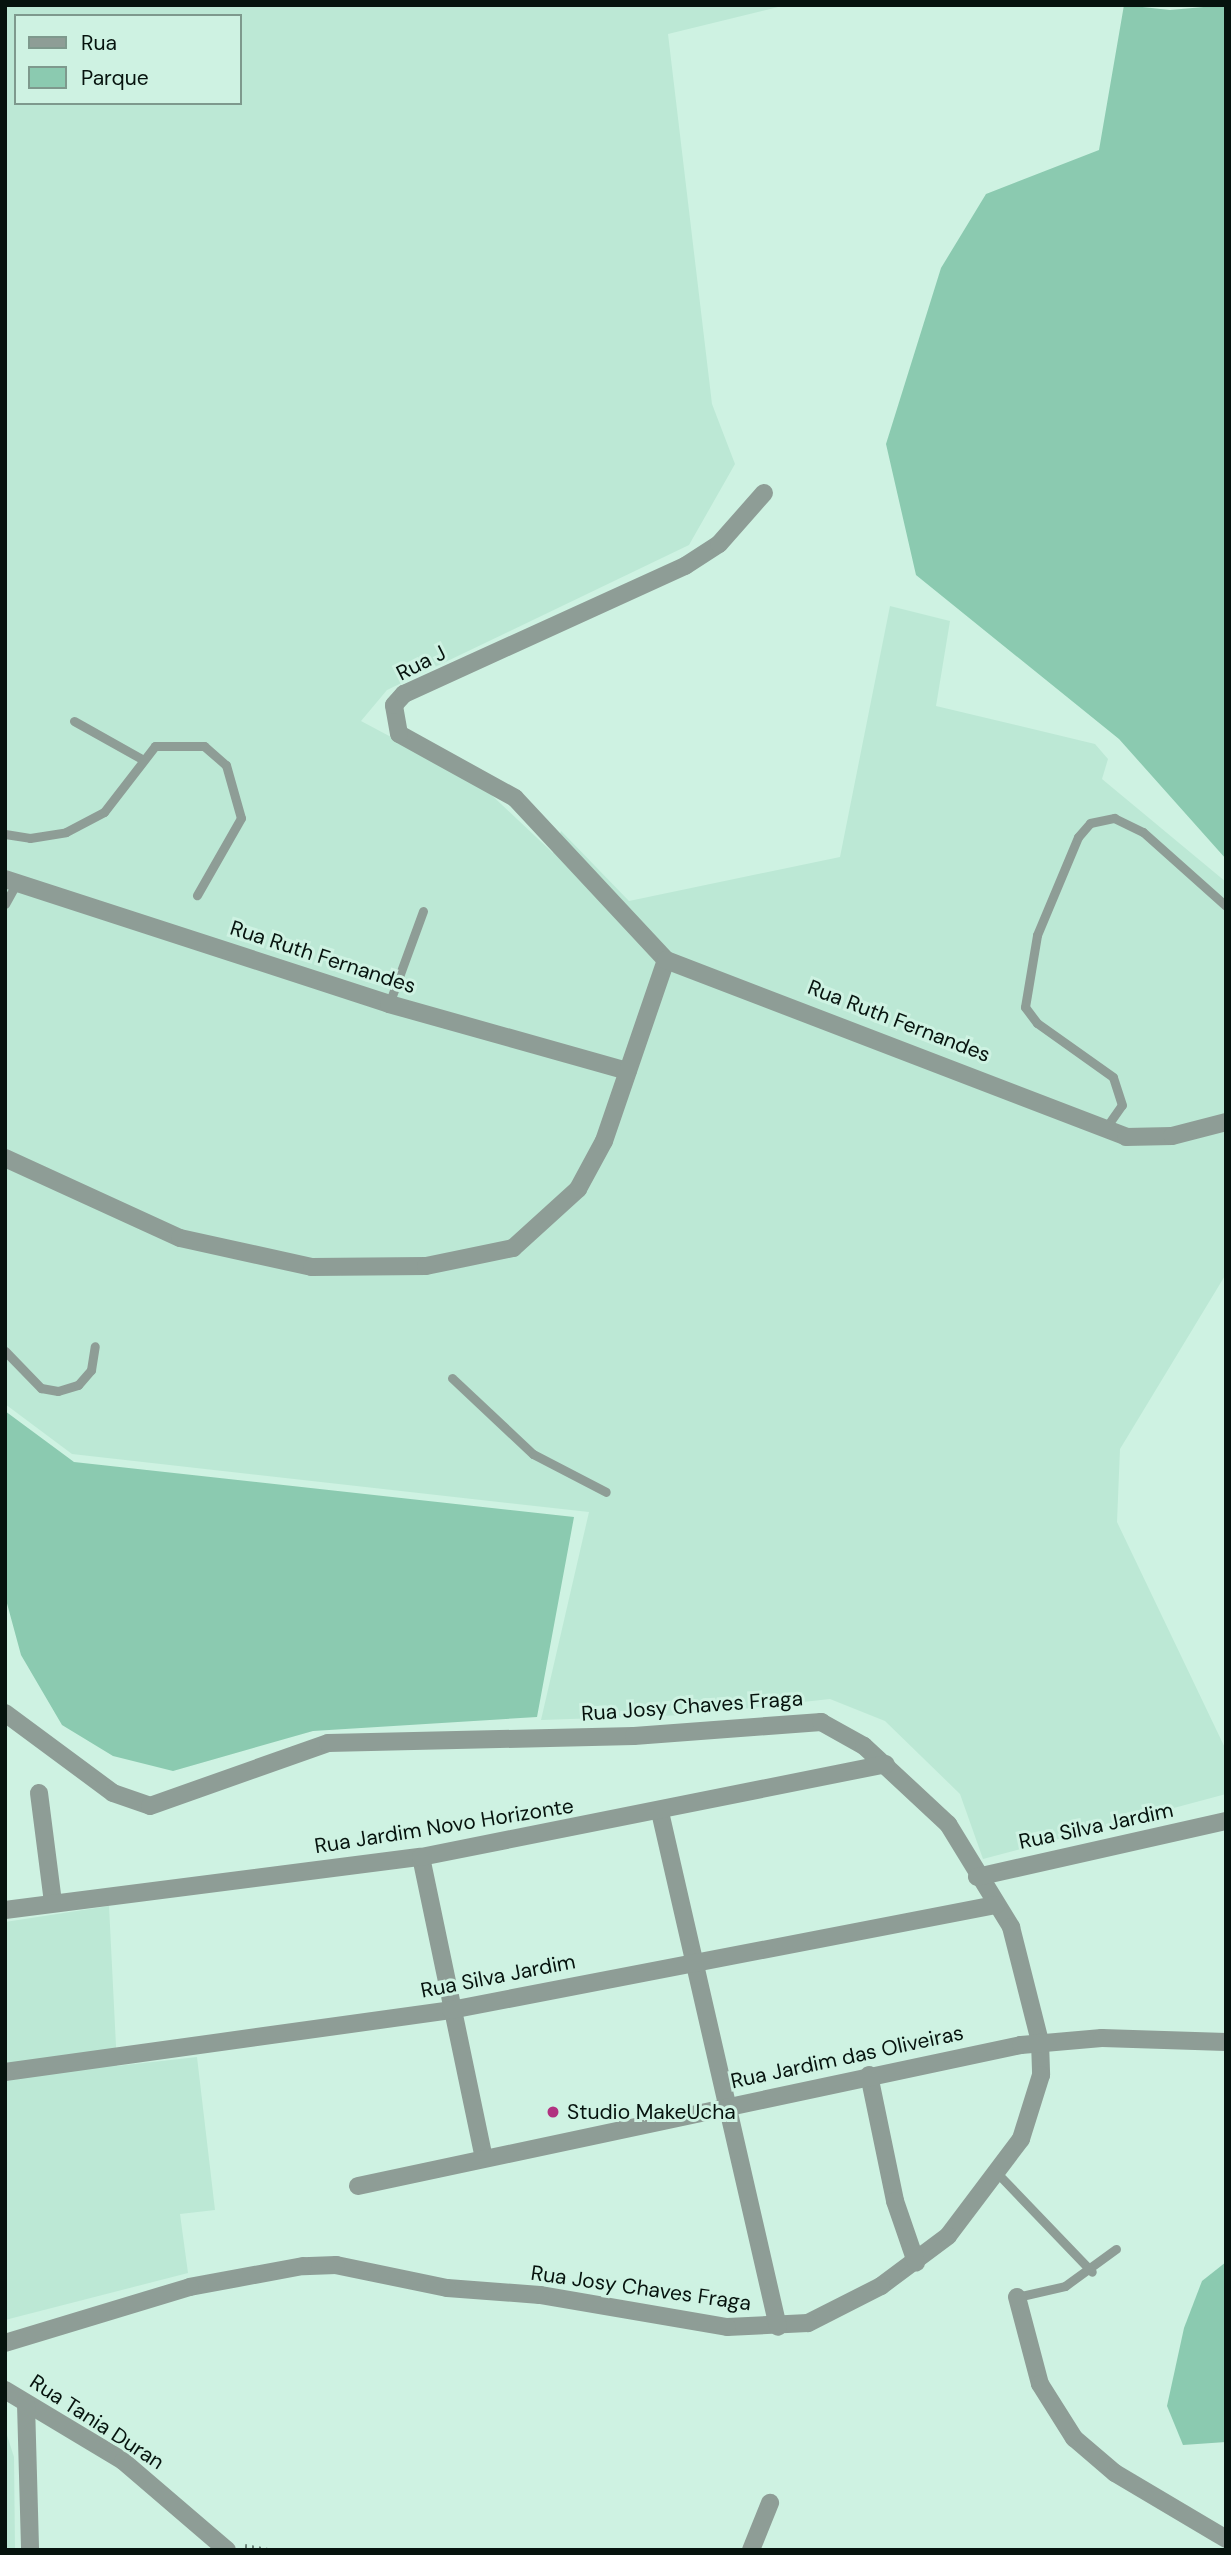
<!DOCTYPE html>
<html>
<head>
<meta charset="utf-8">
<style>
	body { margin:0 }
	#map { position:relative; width:1231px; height:2555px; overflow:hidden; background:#cef2e2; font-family:"DM Sans",sans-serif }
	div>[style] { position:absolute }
	.built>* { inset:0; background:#bce8d5 }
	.green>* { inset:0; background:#8bcab0 }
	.path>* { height:4.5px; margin-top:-2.25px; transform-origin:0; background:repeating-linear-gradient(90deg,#698177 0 2px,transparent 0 7px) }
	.lane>* { height:9px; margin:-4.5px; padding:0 4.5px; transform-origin:4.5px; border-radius:4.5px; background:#8e9d96 }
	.street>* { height:18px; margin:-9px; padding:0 9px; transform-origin:9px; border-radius:9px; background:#8e9d96 }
	.dots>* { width:19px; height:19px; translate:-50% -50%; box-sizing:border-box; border:4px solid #cef2e2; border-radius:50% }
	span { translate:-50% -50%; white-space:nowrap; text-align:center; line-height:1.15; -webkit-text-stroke:6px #cef2e2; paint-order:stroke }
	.street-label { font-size:21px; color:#06130e }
	.poi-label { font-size:21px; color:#06130e }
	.left { translate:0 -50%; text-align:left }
	.frame { position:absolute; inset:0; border:7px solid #06130e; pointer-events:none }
	.legend { position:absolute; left:14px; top:14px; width:228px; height:91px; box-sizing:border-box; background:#cef2e2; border:2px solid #7e998d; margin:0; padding:9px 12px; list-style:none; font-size:21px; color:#06130e }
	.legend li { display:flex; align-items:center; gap:14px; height:35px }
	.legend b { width:35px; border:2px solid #7e998d }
</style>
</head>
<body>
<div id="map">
	<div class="built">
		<i style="clip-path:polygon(evenodd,5px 5px,786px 5px,668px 34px,712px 404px,735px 464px,689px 545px,387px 690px,361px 721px,481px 785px,553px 853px,561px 831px,629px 901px,840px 857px,890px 606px,950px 621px,936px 706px,1095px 744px,1108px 759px,1102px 779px,1226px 882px,1226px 1274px,1120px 1449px,1117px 1522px,1226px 1750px,1226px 1794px,983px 1859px,960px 1794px,885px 1721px,830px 1699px,687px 1715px,541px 1720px,589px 1512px,72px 1454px,5px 1404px,5px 5px,16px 16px,240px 16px,240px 103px,16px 103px,16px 16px)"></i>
		<i style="clip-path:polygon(109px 1906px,117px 2066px,197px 2057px,215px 2210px,180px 2214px,188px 2273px,5px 2320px,5px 1922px)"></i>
		<i style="clip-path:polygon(5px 2429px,14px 2457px,15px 2550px,5px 2550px)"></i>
	</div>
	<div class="green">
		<i style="clip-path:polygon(1124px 5px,1170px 10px,1226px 5px,1226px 859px,1119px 739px,916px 575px,886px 444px,941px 268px,986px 194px,1099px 150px)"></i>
		<i style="clip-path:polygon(5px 1411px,74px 1462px,574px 1517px,537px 1717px,313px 1731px,173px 1771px,113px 1756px,62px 1725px,21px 1655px,5px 1596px)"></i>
		<i style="clip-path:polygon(1226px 2262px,1226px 2442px,1183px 2445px,1167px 2406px,1184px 2328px,1202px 2281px)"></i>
	</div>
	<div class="path">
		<i style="left:245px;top:2546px;width:23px;rotate:10deg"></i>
	</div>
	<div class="lane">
		<i style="left:74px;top:721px;width:76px;rotate:29.3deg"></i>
		<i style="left:5px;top:834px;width:25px;rotate:9deg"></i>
		<i style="left:30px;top:838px;width:36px;rotate:-9deg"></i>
		<i style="left:66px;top:832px;width:43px;rotate:-27.8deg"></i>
		<i style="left:104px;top:812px;width:83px;rotate:-52.3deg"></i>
		<i style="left:155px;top:746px;width:49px"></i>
		<i style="left:204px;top:746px;width:29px;rotate:41deg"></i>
		<i style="left:226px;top:765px;width:55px;rotate:74.2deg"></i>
		<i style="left:241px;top:818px;width:89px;rotate:119.7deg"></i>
		<i style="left:5px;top:904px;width:23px;rotate:-61deg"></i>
		<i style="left:389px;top:1004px;width:99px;rotate:-69.9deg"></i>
		<i style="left:1105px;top:1129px;width:29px;rotate:-55deg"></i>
		<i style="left:1122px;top:1105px;width:29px;rotate:-108deg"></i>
		<i style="left:1113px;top:1077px;width:93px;rotate:-144.6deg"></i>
		<i style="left:1037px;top:1023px;width:20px;rotate:-127deg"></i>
		<i style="left:1025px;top:1007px;width:73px;rotate:-80.5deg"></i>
		<i style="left:1037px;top:935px;width:106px;rotate:-67.3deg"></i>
		<i style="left:1078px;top:837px;width:18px;rotate:-49deg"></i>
		<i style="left:1090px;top:823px;width:25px;rotate:-12deg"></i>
		<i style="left:1114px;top:818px;width:32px;rotate:26deg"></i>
		<i style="left:1143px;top:832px;width:111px;rotate:41.7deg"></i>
		<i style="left:5px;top:1351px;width:52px;rotate:45.8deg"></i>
		<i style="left:41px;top:1388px;width:17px;rotate:10deg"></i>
		<i style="left:58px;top:1391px;width:21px;rotate:-17deg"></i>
		<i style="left:78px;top:1385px;width:20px;rotate:-49deg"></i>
		<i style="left:91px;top:1370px;width:24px;rotate:-81deg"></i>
		<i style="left:452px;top:1378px;width:111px;rotate:43.2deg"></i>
		<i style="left:533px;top:1454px;width:82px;rotate:27.5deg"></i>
		<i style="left:999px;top:2175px;width:134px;rotate:46.2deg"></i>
		<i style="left:1017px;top:2297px;width:49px;rotate:-12.9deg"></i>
		<i style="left:1065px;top:2286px;width:63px;rotate:-36deg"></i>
	</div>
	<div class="street">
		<i style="left:5px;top:879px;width:404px;rotate:18deg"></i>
		<i style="left:389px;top:1004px;width:248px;rotate:15.7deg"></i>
		<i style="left:666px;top:960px;width:221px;rotate:-133deg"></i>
		<i style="left:515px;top:798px;width:132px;rotate:-151.1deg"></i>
		<i style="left:399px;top:734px;width:29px;rotate:-100deg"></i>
		<i style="left:394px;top:705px;width:15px;rotate:-48deg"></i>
		<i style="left:404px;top:694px;width:309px;rotate:-24.5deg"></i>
		<i style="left:685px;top:566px;width:40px;rotate:-32.9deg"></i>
		<i style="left:719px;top:544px;width:68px;rotate:-48.6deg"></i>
		<i style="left:5px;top:1158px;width:192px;rotate:24.6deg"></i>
		<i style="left:180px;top:1238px;width:135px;rotate:12.4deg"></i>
		<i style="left:312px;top:1267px;width:114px;rotate:-0.5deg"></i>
		<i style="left:426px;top:1266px;width:89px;rotate:-11.7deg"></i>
		<i style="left:513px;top:1248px;width:88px;rotate:-42.2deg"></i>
		<i style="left:578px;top:1189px;width:55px;rotate:-61.6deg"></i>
		<i style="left:604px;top:1141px;width:191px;rotate:-71.1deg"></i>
		<i style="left:666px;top:960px;width:493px;rotate:21deg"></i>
		<i style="left:1126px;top:1137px;width:46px;rotate:-1.2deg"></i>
		<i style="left:1172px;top:1136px;width:56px;rotate:-14.5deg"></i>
		<i style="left:5px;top:1713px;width:134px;rotate:36.5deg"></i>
		<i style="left:113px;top:1793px;width:39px;rotate:19deg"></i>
		<i style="left:150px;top:1806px;width:189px;rotate:-19.5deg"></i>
		<i style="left:328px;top:1743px;width:306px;rotate:-1.3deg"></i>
		<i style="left:634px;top:1736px;width:188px;rotate:-4.3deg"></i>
		<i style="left:821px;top:1722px;width:49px;rotate:29.2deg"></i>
		<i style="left:864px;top:1746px;width:115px;rotate:42.9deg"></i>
		<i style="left:948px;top:1824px;width:121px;rotate:58.5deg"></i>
		<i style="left:1011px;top:1927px;width:119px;rotate:75.8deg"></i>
		<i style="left:1040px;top:2042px;width:33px;rotate:88deg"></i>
		<i style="left:1041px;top:2075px;width:67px;rotate:107.4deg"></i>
		<i style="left:1021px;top:2139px;width:121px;rotate:127deg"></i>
		<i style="left:948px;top:2236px;width:84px;rotate:143.3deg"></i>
		<i style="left:881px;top:2286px;width:82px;rotate:153.1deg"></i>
		<i style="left:808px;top:2323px;width:81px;rotate:177.2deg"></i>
		<i style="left:727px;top:2327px;width:190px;rotate:-170.3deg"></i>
		<i style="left:540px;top:2295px;width:93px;rotate:-175.7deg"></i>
		<i style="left:447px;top:2288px;width:113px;rotate:-168.3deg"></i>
		<i style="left:336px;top:2265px;width:33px;rotate:178deg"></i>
		<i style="left:303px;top:2266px;width:115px;rotate:169.5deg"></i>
		<i style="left:190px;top:2287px;width:193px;rotate:163.2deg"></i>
		<i style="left:39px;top:1793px;width:111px;rotate:82.7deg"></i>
		<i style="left:660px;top:1812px;width:528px;rotate:77.09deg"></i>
		<i style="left:421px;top:1857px;width:308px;rotate:78.2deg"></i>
		<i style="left:977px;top:1877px;width:255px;rotate:-12.7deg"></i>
		<i style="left:5px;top:1910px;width:419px;rotate:-7.3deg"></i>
		<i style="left:421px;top:1857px;width:474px;rotate:-11.3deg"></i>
		<i style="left:5px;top:2072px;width:450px;rotate:-7.9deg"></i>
		<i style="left:451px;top:2010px;width:555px;rotate:-10.91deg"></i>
		<i style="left:869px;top:2075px;width:129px;rotate:78.3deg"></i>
		<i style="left:895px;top:2201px;width:65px;rotate:71deg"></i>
		<i style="left:358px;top:2186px;width:678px;rotate:-12.01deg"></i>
		<i style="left:1021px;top:2045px;width:81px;rotate:-4.9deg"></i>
		<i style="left:1102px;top:2038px;width:124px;rotate:1.8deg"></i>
		<i style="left:1017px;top:2297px;width:90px;rotate:75.2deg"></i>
		<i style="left:1040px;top:2384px;width:64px;rotate:57.8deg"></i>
		<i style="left:1074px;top:2438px;width:54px;rotate:40.5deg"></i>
		<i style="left:1115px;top:2473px;width:129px;rotate:30.7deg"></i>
		<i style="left:5px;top:2390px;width:138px;rotate:31deg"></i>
		<i style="left:123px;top:2461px;width:137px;rotate:40.6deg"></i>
		<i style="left:26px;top:2404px;width:146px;rotate:88.4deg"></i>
		<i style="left:751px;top:2550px;width:51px;rotate:-68deg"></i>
	</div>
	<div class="dots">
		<i style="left:553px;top:2112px;background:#b13280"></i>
	</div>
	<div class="street-label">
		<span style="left:421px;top:663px;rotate:-27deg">Rua J</span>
		<span style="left:323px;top:957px;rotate:18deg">Rua Ruth Fernandes</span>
		<span style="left:899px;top:1021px;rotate:21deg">Rua Ruth Fernandes</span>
		<span style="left:692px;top:1706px;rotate:-4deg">Rua Josy Chaves Fraga</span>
		<span style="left:444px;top:1826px;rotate:-9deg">Rua Jardim Novo Horizonte</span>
		<span style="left:1096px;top:1826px;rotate:-12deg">Rua Silva Jardim</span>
		<span style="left:498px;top:1976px;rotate:-11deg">Rua Silva Jardim</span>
		<span style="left:847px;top:2057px;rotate:-12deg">Rua Jardim das Oliveiras</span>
		<span style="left:641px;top:2288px;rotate:8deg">Rua Josy Chaves Fraga</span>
		<span style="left:97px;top:2422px;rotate:33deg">Rua Tania Duran</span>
	</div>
	<div class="poi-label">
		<span class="left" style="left:567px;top:2112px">Studio MakeUcha</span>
	</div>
	<div class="frame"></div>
	<ul class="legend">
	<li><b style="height:9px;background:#8e9d96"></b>Rua</li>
	<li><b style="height:19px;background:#8bcab0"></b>Parque</li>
	</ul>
</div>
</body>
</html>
